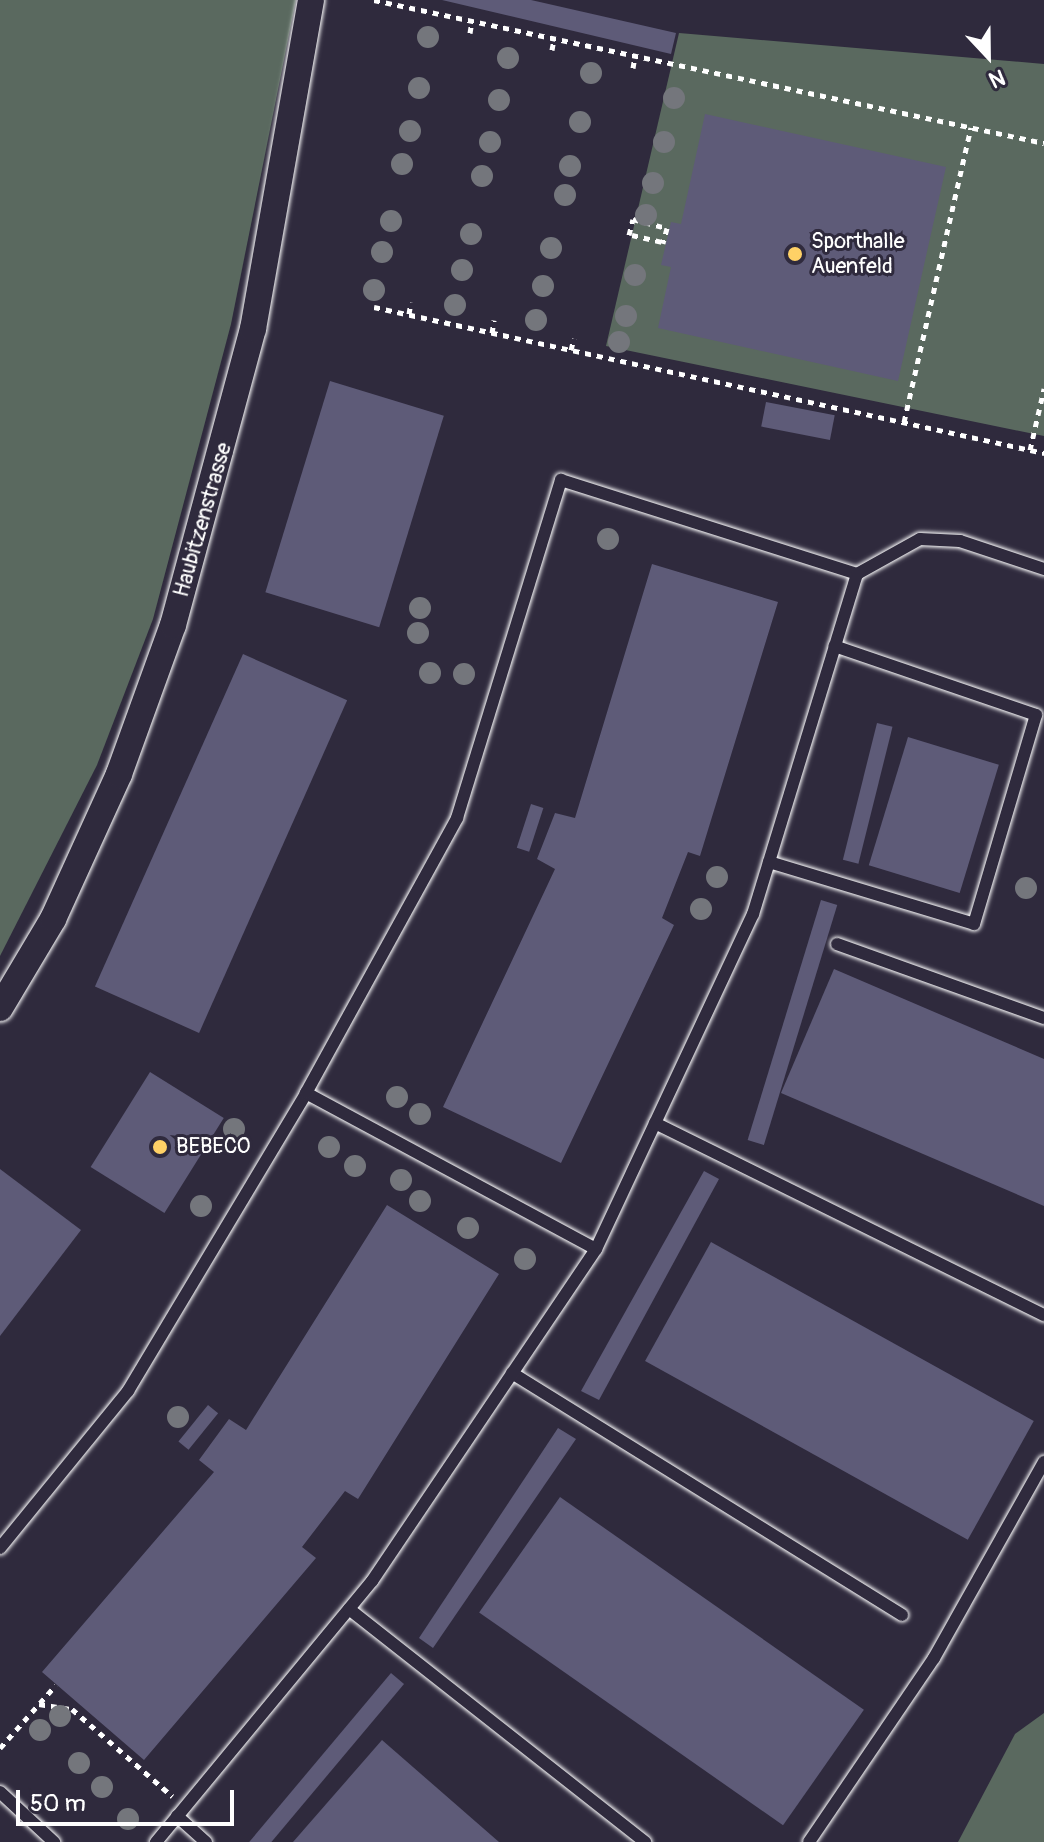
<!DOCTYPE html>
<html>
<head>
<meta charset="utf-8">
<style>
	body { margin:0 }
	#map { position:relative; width:1044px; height:1842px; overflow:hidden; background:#2f2a3d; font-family:Pangolin,sans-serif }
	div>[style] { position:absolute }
	.green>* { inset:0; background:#5a695f }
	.building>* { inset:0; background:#5e5b78; transform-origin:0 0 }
	.path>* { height:5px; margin-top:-2.5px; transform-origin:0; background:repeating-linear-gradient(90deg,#fff 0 6px,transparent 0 12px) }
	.roads { filter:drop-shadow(0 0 2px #fff) drop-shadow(0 0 2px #fff) }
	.service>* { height:12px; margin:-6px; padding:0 6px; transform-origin:6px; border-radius:6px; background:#2f2a3d }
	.minor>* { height:26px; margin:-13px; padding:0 13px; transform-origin:13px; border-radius:13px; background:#2f2a3d }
	.trees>* { width:22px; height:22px; margin:-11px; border-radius:50%; background:#74767c }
	.dots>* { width:22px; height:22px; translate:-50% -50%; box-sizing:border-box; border:4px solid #2f2a3d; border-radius:50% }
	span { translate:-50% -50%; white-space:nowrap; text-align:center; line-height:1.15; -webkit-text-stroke:6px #2f2a3d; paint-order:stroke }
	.poi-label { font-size:22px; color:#fff }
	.left { translate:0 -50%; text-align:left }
	.street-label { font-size:22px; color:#fff }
	.north { position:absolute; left:948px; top:16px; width:80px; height:80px; -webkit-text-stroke:6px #2f2a3d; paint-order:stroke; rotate:158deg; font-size:22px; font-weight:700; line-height:32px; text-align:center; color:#fff }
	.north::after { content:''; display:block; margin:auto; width:28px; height:36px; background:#fff; clip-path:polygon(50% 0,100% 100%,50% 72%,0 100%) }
	.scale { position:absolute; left:16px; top:1790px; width:218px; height:36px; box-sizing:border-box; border:4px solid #fff; border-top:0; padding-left:10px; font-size:24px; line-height:28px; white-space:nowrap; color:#fff; -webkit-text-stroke:6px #2f2a3d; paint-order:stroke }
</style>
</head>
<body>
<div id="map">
	<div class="green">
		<i style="clip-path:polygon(0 0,296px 0,231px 324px,153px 619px,97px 765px,0 956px)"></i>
		<i style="clip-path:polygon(679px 33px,1044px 64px,1044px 436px,606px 346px)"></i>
		<i style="clip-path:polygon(1044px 1713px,1044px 1842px,958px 1842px,1015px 1734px)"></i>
	</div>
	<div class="building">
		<i style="clip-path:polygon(442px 0,531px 0,676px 33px,671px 54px)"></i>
		<i style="clip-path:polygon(705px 114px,946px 167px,898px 381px,658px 328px,671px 267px,661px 265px,671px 222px,681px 224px)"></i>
		<i style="left:330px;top:381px;width:119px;height:221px;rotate:17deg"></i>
		<i style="left:766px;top:402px;width:70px;height:25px;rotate:11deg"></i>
		<i style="clip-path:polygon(652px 564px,778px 602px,700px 856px,688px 852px,662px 918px,674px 925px,561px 1163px,443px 1107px,555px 869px,537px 859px,555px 813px,575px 818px)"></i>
		<i style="left:243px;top:654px;width:114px;height:364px;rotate:24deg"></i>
		<i style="left:877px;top:723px;width:16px;height:141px;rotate:14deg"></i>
		<i style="left:908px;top:737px;width:95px;height:134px;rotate:17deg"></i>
		<i style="left:531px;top:804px;width:13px;height:46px;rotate:18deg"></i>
		<i style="left:821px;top:900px;width:17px;height:251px;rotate:17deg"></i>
		<i style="clip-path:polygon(834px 969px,1044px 1059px,1044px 1206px,781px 1093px)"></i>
		<i style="left:150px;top:1072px;width:87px;height:112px;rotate:32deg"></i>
		<i style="clip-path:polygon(0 1169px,81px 1230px,0 1336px)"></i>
		<i style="clip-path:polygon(704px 1171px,719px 1179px,599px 1400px,581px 1391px)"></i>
		<i style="clip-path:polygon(387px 1205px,499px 1274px,358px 1499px,345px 1491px,302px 1547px,316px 1558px,144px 1760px,42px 1672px,214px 1472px,199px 1460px,229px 1419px,246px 1430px)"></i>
		<i style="left:711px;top:1242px;width:369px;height:136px;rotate:29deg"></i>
		<i style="left:208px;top:1405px;width:13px;height:47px;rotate:39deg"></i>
		<i style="clip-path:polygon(558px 1428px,576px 1439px,433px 1648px,419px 1638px)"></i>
		<i style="left:560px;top:1497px;width:371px;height:141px;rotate:35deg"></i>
		<i style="left:391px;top:1673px;width:17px;height:223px;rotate:40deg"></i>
		<i style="clip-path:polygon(382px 1740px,499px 1842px,293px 1842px)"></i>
	</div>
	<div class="path">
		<i style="left:374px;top:0;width:685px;rotate:12.05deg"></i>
		<i style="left:470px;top:33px;width:12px;rotate:-81deg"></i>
		<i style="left:552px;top:50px;width:11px;rotate:-80deg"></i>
		<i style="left:633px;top:68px;width:12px;rotate:-81deg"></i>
		<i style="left:629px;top:235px;width:16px;rotate:-76deg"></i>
		<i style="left:633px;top:219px;width:35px;rotate:15deg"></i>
		<i style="left:667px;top:228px;width:16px;rotate:105deg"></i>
		<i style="left:632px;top:235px;width:35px;rotate:13deg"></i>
		<i style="left:374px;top:307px;width:686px;rotate:12.29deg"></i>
		<i style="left:409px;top:314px;width:12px;rotate:-81deg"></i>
		<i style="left:492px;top:333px;width:13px;rotate:-81deg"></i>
		<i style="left:571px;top:350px;width:12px;rotate:-76deg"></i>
		<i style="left:904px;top:422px;width:302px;rotate:-77.2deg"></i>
		<i style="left:1030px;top:450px;width:63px;rotate:-77.1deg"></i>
		<i style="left:39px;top:1704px;width:33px;rotate:9deg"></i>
		<i style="left:72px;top:1709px;width:133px;rotate:41deg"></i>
		<i style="left:0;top:1748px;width:84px;rotate:-48.4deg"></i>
	</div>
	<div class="roads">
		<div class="service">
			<i style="left:857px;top:574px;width:72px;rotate:-29.1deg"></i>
			<i style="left:920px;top:539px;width:40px;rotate:2.9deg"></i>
			<i style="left:960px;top:541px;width:89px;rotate:18.4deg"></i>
			<i style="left:769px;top:862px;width:214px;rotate:16.8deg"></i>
			<i style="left:974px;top:924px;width:218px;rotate:-73.5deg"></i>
			<i style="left:1036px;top:715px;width:213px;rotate:-161.1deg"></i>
			<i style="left:837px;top:944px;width:220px;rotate:19.7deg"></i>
			<i style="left:306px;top:1093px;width:329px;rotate:28.3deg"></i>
			<i style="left:655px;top:1123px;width:434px;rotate:26.3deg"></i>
			<i style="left:512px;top:1373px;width:459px;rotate:31.8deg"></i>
			<i style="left:0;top:1548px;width:203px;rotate:-50.8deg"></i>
			<i style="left:128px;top:1391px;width:347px;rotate:-59.1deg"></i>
			<i style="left:306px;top:1093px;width:314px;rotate:-61.2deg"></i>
			<i style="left:457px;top:818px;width:354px;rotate:-72.9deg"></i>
			<i style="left:561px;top:480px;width:311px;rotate:17.6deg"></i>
			<i style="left:857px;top:574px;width:356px;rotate:107deg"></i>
			<i style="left:753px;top:914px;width:370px;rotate:115.1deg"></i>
			<i style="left:596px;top:1249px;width:400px;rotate:124deg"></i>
			<i style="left:372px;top:1581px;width:339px;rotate:129.6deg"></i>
			<i style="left:349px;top:1609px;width:377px;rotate:38.2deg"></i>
			<i style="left:0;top:1792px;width:74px;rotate:42.8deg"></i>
			<i style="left:177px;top:1816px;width:39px;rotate:42deg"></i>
			<i style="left:809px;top:1842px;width:222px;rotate:-55.8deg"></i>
			<i style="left:934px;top:1658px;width:225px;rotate:-60.7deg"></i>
		</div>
		<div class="minor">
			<i style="left:0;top:1008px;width:104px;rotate:-59.2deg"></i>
			<i style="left:53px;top:919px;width:159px;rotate:-65.5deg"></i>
			<i style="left:119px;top:774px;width:158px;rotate:-70.1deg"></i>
			<i style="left:173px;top:625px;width:307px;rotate:-74.9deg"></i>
			<i style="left:253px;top:329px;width:334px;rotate:-80deg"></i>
		</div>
	</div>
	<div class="trees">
		<i style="left:428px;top:37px"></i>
		<i style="left:508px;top:58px"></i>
		<i style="left:591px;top:73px"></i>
		<i style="left:419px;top:88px"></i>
		<i style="left:674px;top:98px"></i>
		<i style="left:499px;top:100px"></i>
		<i style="left:580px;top:122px"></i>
		<i style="left:410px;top:131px"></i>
		<i style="left:490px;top:142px"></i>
		<i style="left:664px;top:142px"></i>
		<i style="left:402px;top:164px"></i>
		<i style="left:570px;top:166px"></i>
		<i style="left:482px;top:176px"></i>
		<i style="left:653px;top:183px"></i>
		<i style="left:565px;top:195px"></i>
		<i style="left:646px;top:215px"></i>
		<i style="left:391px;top:221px"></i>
		<i style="left:471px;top:234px"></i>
		<i style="left:551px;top:248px"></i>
		<i style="left:382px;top:252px"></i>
		<i style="left:462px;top:270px"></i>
		<i style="left:635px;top:275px"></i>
		<i style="left:543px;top:286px"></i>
		<i style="left:374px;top:290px"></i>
		<i style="left:455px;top:305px"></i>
		<i style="left:626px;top:316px"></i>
		<i style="left:536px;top:320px"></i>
		<i style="left:619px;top:342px"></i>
		<i style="left:608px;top:539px"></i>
		<i style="left:420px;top:608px"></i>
		<i style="left:418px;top:633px"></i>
		<i style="left:430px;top:673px"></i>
		<i style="left:464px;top:674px"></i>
		<i style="left:717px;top:877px"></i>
		<i style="left:1026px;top:888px"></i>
		<i style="left:701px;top:909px"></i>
		<i style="left:397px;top:1097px"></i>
		<i style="left:420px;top:1114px"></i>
		<i style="left:234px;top:1129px"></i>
		<i style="left:329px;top:1147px"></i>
		<i style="left:355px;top:1166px"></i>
		<i style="left:401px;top:1180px"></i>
		<i style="left:420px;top:1201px"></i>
		<i style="left:201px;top:1206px"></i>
		<i style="left:468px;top:1228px"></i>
		<i style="left:525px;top:1259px"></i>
		<i style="left:178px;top:1417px"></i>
		<i style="left:60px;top:1716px"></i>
		<i style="left:40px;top:1730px"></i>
		<i style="left:79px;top:1763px"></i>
		<i style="left:102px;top:1787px"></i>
		<i style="left:128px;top:1819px"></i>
	</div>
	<div class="dots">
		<i style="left:795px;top:254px;background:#ffd166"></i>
		<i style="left:160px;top:1147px;background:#ffd166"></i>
	</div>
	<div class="poi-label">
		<span class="left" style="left:811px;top:254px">Sporthalle<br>Auenfeld</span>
		<span class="left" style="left:176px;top:1147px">BEBECO</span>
	</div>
	<div class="street-label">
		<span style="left:203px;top:520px;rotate:-74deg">Haubitzenstrasse</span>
	</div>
	<div class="north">N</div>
	<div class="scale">50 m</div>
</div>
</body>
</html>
